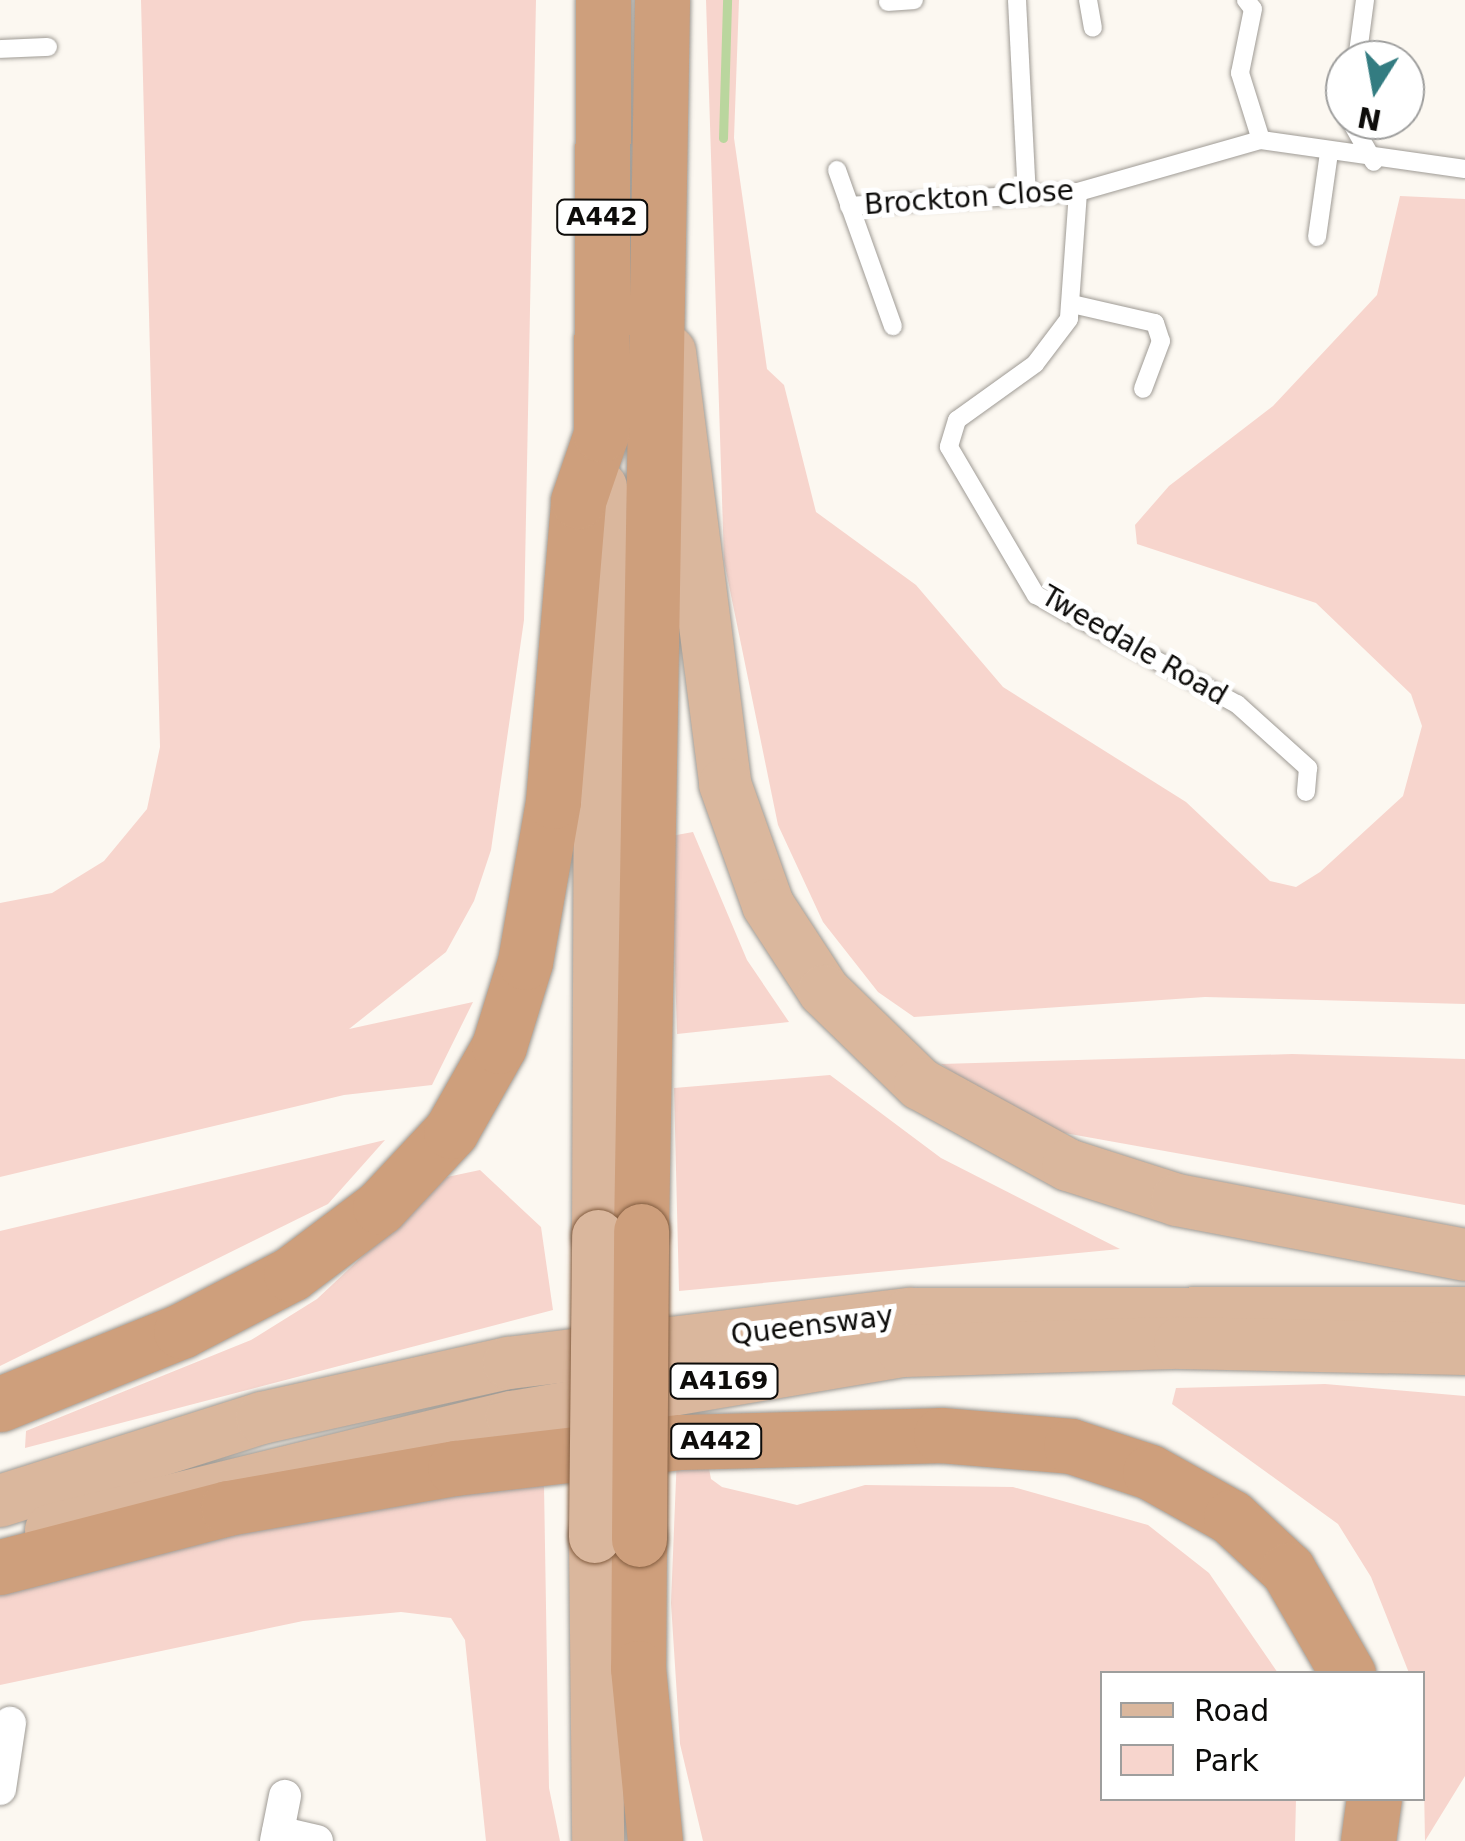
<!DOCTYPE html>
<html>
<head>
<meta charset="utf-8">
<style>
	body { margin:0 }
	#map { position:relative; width:1465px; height:1841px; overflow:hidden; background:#fcf8f1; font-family:"DejaVu Sans",sans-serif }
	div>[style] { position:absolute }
	.green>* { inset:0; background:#f7d5cd }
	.stream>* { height:9px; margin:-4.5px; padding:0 4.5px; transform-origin:4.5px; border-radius:4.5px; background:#bad69e }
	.roads { filter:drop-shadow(0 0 2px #9f9b95) drop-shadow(0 0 2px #9f9b95) }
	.service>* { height:18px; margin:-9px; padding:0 9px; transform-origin:9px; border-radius:9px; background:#fff }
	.minor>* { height:32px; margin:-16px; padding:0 16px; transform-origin:16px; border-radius:16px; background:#fff }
	.primary>* { height:52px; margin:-26px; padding:0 26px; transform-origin:26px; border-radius:26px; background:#dab79d }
	.trunk>* { height:55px; margin:-27.5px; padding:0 27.5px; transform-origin:27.5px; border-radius:27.5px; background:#ce9f7c }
	.bridges { filter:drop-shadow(0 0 2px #825c3f) drop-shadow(0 0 2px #825c3f) }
	.primary-bridge>* { height:52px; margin:-26px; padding:0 26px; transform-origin:26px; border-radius:26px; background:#dab79d }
	.trunk-bridge>* { height:55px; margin:-27.5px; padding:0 27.5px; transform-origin:27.5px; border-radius:27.5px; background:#ce9f7c }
	span { translate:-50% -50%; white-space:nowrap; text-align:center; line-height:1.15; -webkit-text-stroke:10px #fff; paint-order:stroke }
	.shield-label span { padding:2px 8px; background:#fff; border:2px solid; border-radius:8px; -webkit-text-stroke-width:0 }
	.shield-label { font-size:25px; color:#0d0c0a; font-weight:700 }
	.street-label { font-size:28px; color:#0d0c0a }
	.legend { position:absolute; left:1100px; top:1671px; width:325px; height:130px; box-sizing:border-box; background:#fff; border:2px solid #9e9e9d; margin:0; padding:12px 18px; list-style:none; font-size:30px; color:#0d0c0a }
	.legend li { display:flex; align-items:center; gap:20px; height:50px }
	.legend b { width:50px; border:2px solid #9e9e9d }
	.north { position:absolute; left:1325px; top:40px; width:100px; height:100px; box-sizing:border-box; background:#fff; border:2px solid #9e9e9d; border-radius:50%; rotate:191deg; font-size:28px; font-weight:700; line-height:40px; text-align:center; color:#0d0c0a }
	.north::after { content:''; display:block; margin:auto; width:35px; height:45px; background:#337c81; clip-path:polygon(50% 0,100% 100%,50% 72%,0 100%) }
</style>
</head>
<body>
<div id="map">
	<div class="green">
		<i style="clip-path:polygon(141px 0,536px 0,524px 620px,491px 850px,474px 901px,446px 952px,349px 1029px,473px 1002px,432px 1085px,344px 1095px,0 1177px,0 903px,52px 893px,104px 861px,147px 809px,160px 747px)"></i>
		<i style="clip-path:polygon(706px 0,739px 0,734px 138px,767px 369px,784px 385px,816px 512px,916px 585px,1003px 687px,1186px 802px,1270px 881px,1296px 887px,1320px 872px,1403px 796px,1422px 726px,1411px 694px,1316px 603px,1137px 544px,1135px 525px,1169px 486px,1273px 406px,1377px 295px,1400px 196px,1465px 199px,1465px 1004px,1205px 997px,914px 1017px,878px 992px,823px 922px,778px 825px,724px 561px)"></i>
		<i style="clip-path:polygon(693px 832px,747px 960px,789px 1022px,677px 1034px,671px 836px)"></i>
		<i style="clip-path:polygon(1292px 1054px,1465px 1059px,1465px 1205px,1031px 1127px,941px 1064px)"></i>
		<i style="clip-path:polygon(830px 1075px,941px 1158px,1120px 1249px,679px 1291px,674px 1088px)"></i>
		<i style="clip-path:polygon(385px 1140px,328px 1204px,0 1366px,0 1231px)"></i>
		<i style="clip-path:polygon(480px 1170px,541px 1227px,553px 1310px,25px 1448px,26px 1431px,251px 1340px,317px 1299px,447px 1177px)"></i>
		<i style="clip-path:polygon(1325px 1384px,1465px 1396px,1465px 1776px,1425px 1841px,1422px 1674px,1409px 1673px,1371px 1577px,1338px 1524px,1172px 1404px,1176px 1388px)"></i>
		<i style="clip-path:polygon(706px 1453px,711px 1479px,722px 1487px,797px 1505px,865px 1485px,1013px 1487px,1148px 1525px,1209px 1573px,1278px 1673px,1102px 1674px,1102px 1798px,1296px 1799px,1295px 1841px,703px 1841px,680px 1744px,671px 1603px,677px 1455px)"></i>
		<i style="clip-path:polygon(544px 1485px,549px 1788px,560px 1841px,486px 1841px,465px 1640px,451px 1618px,401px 1612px,303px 1621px,0 1685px,0 1587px,358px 1503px)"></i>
	</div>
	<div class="stream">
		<i style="left:723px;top:138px;width:138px;rotate:-88.3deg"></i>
	</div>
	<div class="roads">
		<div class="service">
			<i style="left:1017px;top:0;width:195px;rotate:87.1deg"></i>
			<i style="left:1088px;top:0;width:28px;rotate:80deg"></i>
			<i style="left:1246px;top:0;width:11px;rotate:52deg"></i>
			<i style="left:1253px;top:9px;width:65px;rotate:101.5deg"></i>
			<i style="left:1240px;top:73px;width:70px;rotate:72.6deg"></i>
			<i style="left:888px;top:2px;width:26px;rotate:-4deg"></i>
			<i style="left:0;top:49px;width:48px;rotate:-2.4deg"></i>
			<i style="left:1357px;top:60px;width:61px;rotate:-82.4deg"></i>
			<i style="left:1350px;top:120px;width:48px;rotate:60.3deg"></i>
			<i style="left:837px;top:170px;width:166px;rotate:70.3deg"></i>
			<i style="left:1078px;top:192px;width:127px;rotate:94.1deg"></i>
			<i style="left:1069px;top:319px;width:56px;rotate:127.1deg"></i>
			<i style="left:1035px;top:364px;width:96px;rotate:144.3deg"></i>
			<i style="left:957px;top:420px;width:28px;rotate:107deg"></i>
			<i style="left:949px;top:447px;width:172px;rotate:59.6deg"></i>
			<i style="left:1036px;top:595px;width:229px;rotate:28.5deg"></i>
			<i style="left:1237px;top:704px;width:96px;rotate:42deg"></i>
			<i style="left:1308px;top:768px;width:24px;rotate:95deg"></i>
			<i style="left:849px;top:206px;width:229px;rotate:-3.5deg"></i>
			<i style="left:1078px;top:192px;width:190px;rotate:-15.9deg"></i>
			<i style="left:1261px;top:140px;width:206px;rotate:8.1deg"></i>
			<i style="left:1317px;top:237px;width:85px;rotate:-81.9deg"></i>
			<i style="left:1072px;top:304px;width:85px;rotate:12.9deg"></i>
			<i style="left:1155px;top:323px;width:19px;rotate:72deg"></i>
			<i style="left:1161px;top:341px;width:51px;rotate:110.6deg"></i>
		</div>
		<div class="minor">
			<i style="left:0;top:1789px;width:67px;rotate:-81.4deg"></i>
			<i style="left:278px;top:1832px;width:40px;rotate:13deg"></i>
			<i style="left:276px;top:1841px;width:46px;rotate:-78.7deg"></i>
		</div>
		<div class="primary">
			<i style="left:670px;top:352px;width:435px;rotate:82.7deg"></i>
			<i style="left:725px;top:784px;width:128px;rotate:70.4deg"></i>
			<i style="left:768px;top:905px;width:103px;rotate:56.9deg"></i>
			<i style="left:824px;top:991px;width:134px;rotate:44.1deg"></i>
			<i style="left:920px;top:1084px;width:169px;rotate:28.7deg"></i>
			<i style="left:1068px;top:1165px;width:114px;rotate:17.8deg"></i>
			<i style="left:1177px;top:1200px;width:293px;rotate:10.8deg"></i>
			<i style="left:598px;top:1236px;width:749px;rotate:-89.77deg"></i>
			<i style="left:0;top:1501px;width:275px;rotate:-17.6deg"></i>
			<i style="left:262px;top:1418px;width:253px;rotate:-12.6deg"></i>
			<i style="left:509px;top:1363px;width:404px;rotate:-7deg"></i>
			<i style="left:910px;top:1314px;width:555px;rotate:-0.1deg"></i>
			<i style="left:51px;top:1530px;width:475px;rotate:-13.8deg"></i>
			<i style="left:512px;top:1417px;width:398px;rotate:-9.6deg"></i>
			<i style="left:904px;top:1351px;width:276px;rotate:-1.7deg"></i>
			<i style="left:1180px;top:1343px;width:285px;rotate:1.2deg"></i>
			<i style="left:595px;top:1537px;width:304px;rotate:89.4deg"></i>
		</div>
		<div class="trunk">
			<i style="left:641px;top:1231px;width:1231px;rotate:-89.02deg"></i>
			<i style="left:0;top:1404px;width:195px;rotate:-22deg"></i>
			<i style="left:181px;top:1331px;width:124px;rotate:-27.4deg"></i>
			<i style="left:291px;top:1274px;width:111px;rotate:-37deg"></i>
			<i style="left:380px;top:1207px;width:104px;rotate:-46.9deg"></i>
			<i style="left:451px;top:1131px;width:98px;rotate:-60.5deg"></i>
			<i style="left:499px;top:1046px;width:88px;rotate:-72.8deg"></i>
			<i style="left:525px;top:962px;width:163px;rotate:-80.1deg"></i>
			<i style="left:553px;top:801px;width:301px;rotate:-85.2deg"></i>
			<i style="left:578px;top:501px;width:71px;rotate:-71.1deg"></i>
			<i style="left:601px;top:434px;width:434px;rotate:-89.7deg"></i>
			<i style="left:639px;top:1539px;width:129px;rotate:90.4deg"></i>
			<i style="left:638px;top:1668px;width:174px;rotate:84.4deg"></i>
			<i style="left:0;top:1567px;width:236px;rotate:-14.5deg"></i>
			<i style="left:228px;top:1508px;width:230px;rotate:-10deg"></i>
			<i style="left:455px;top:1468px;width:227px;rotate:-6.6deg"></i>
			<i style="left:681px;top:1442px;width:260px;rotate:-1.5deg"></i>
			<i style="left:941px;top:1435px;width:130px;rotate:4.8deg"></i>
			<i style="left:1071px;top:1446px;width:83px;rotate:18.2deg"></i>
			<i style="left:1150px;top:1472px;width:93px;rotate:29.1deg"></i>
			<i style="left:1231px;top:1517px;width:78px;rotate:42.9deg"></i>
			<i style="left:1288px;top:1570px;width:120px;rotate:60deg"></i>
			<i style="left:1368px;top:1841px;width:43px;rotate:-82.1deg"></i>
		</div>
	</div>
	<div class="bridges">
		<div class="primary-bridge">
			<i style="left:595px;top:1537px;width:301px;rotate:-89.4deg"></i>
		</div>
		<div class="trunk-bridge">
			<i style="left:639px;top:1539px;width:308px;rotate:-89.6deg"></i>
		</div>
	</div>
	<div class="shield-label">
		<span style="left:602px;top:217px">A442</span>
		<span style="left:724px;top:1381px">A4169</span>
		<span style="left:716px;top:1441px">A442</span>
	</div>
	<div class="street-label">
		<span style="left:969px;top:198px;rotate:-4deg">Brockton Close</span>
		<span style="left:1134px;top:646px;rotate:30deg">Tweedale Road</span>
		<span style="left:812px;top:1326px;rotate:-7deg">Queensway</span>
	</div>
	<ul class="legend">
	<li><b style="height:12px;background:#dab79d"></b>Road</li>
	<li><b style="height:28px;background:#f7d5cd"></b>Park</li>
	</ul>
	<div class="north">N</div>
</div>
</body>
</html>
